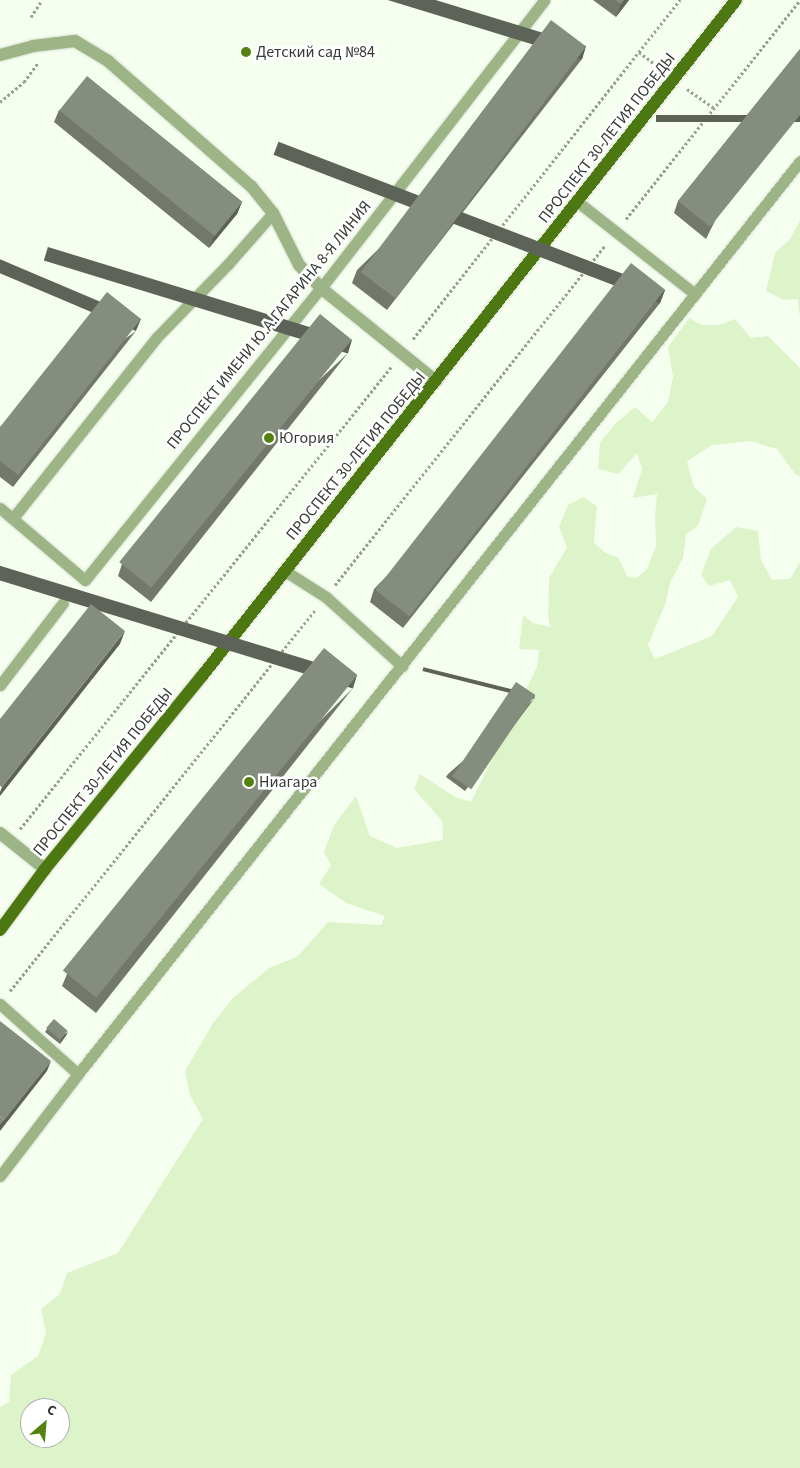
<!DOCTYPE html>
<html>
<head>
<meta charset="utf-8">
<style>
	body { margin:0 }
	#map { position:relative; width:800px; height:1468px; overflow:hidden; background:#f6ffef; font-family:"Source Sans 3",sans-serif }
	div>[style] { position:absolute }
	.green>* { inset:0; background:#ddf4ca }
	.path>* { height:3px; margin-top:-1.5px; transform-origin:0; background:repeating-linear-gradient(90deg,#989f93 0 2.5px,transparent 0 5px) }
	.roads { filter:drop-shadow(0 0 1px #d4dcce) drop-shadow(0 0 1px #d4dcce) }
	.service>* { height:11px; margin:-5.5px; padding:0 5.5px; transform-origin:5.5px; border-radius:5.5px; background:#9cb486 }
	.minor>* { height:12px; margin:-6px; padding:0 6px; transform-origin:6px; border-radius:6px; background:#9cb486 }
	.primary>* { height:12px; margin:-6px; padding:0 6px; transform-origin:6px; border-radius:6px; background:#4d7711 }
	.wall>* { inset:0; background:#72796c }
	.shaded-wall>* { inset:0; background:#5d6358; transform-origin:0 0 }
	.building>* { inset:0; background:#858d7e; transform-origin:0 0 }
	.dots>* { width:14px; height:14px; translate:-50% -50%; box-sizing:border-box; border:2px solid #fff; border-radius:50% }
	span { translate:-50% -50%; white-space:nowrap; text-align:center; line-height:1.15; -webkit-text-stroke:5px #fff; paint-order:stroke }
	.poi-label { font-size:16px; color:#373b35 }
	.left { translate:0 -50%; text-align:left }
	.street-label { font-size:16px; color:#373b35 }
	.north { position:absolute; left:20px; top:1398px; width:50px; height:50px; box-sizing:border-box; background:#fff; border:1px solid #afb1ae; border-radius:50%; rotate:27deg; font-size:14px; font-weight:700; line-height:20px; text-align:center; color:#373b35 }
	.north::after { content:''; display:block; margin:auto; width:18px; height:22px; background:#54820f; clip-path:polygon(50% 0,100% 100%,50% 72%,0 100%) }
</style>
</head>
<body>
<div id="map">
	<div class="green">
		<i style="clip-path:polygon(800px 220px,800px 318px,798px 299px,784px 300px,766px 291px,775px 253px,790px 239px)"></i>
		<i style="clip-path:polygon(evenodd,689px 318px,702px 325px,719px 325px,735px 319px,751px 338px,768px 336px,800px 368px,800px 476px,795px 474px,777px 449px,751px 441px,712px 445px,687px 461px,694px 487px,707px 499px,698px 526px,686px 534px,683px 558px,670px 583px,666px 602px,648px 645px,655px 659px,712px 636px,738px 597px,730px 580px,709px 586px,701px 575px,711px 549px,736px 527px,758px 531px,761px 560px,772px 580px,790px 579px,800px 562px,800px 1468px,0 1468px,0 1407px,9px 1402px,11px 1375px,38px 1356px,46px 1333px,41px 1309px,60px 1294px,67px 1273px,118px 1253px,203px 1119px,190px 1095px,185px 1071px,213px 1023px,233px 998px,269px 968px,298px 956px,328px 922px,381px 925px,385px 916px,346px 903px,319px 884px,331px 865px,324px 852px,334px 825px,356px 796px,370px 836px,397px 848px,443px 840px,442px 821px,414px 789px,420px 774px,455px 797px,471px 802px,537px 667px,539px 650px,519px 649px,523px 615px,533px 623px,550px 627px,548px 615px,549px 578px,567px 547px,559px 527px,568px 505px,583px 497px,597px 506px,594px 543px,606px 553px,619px 558px,627px 576px,637px 578px,647px 569px,656px 546px,655px 515px,657px 494px,633px 498px,642px 469px,637px 453px,618px 474px,598px 469px,600px 442px,616px 423px,635px 407px,652px 422px,668px 402px,673px 377px,668px 347px,689px 318px,30px 1408px,60px 1408px,60px 1438px,30px 1438px,30px 1408px)"></i>
	</div>
	<div class="path">
		<i style="left:31px;top:17px;width:20px;rotate:-57deg"></i>
		<i style="left:639px;top:52px;width:26px;rotate:37deg"></i>
		<i style="left:687px;top:89px;width:33px;rotate:35deg"></i>
		<i style="left:0;top:102px;width:31px;rotate:-40deg"></i>
		<i style="left:24px;top:82px;width:24px;rotate:-54deg"></i>
		<i style="left:626px;top:219px;width:280px;rotate:-51.5deg"></i>
		<i style="left:413px;top:339px;width:432px;rotate:-51.8deg"></i>
		<i style="left:335px;top:585px;width:434px;rotate:-51.5deg"></i>
		<i style="left:20px;top:829px;width:594px;rotate:-51.22deg"></i>
		<i style="left:10px;top:991px;width:489px;rotate:-51.3deg"></i>
	</div>
	<div class="roads">
		<div class="service">
			<i style="left:578px;top:202px;width:149px;rotate:38.2deg"></i>
			<i style="left:0;top:508px;width:111px;rotate:40.3deg"></i>
			<i style="left:85px;top:580px;width:375px;rotate:-51.1deg"></i>
			<i style="left:321px;top:288px;width:364px;rotate:-52.2deg"></i>
			<i style="left:13px;top:518px;width:231px;rotate:-51.5deg"></i>
			<i style="left:157px;top:337px;width:102px;rotate:-45.8deg"></i>
			<i style="left:228px;top:264px;width:68px;rotate:-48.6deg"></i>
			<i style="left:285px;top:571px;width:49px;rotate:32.4deg"></i>
			<i style="left:326px;top:597px;width:103px;rotate:42.2deg"></i>
			<i style="left:0;top:685px;width:103px;rotate:-52.5deg"></i>
			<i style="left:0;top:1004px;width:105px;rotate:41.9deg"></i>
			<i style="left:0;top:1176px;width:128px;rotate:-52.6deg"></i>
			<i style="left:78px;top:1074px;width:1164px;rotate:-51.66deg"></i>
		</div>
		<div class="minor">
			<i style="left:0;top:55px;width:34px;rotate:-15deg"></i>
			<i style="left:33px;top:46px;width:42px;rotate:-6.8deg"></i>
			<i style="left:75px;top:41px;width:39px;rotate:31deg"></i>
			<i style="left:108px;top:61px;width:190px;rotate:41.2deg"></i>
			<i style="left:251px;top:186px;width:35px;rotate:51deg"></i>
			<i style="left:273px;top:213px;width:58px;rotate:63.4deg"></i>
			<i style="left:299px;top:265px;width:32px;rotate:46deg"></i>
			<i style="left:321px;top:288px;width:148px;rotate:39deg"></i>
			<i style="left:0;top:833px;width:58px;rotate:38.7deg"></i>
		</div>
		<div class="primary">
			<i style="left:0;top:930px;width:76px;rotate:-53.6deg"></i>
			<i style="left:45px;top:869px;width:249px;rotate:-50.9deg"></i>
			<i style="left:202px;top:676px;width:861px;rotate:-51.69deg"></i>
		</div>
	</div>
	<div class="wall">
		<i style="clip-path:polygon(593px 0,629px 0,616px 17px)"></i>
		<i style="clip-path:polygon(586px 46px,582px 59px,387px 310px,352px 283px,357px 270px)"></i>
		<i style="clip-path:polygon(800px 49px,706px 239px,674px 213px,678px 201px)"></i>
		<i style="clip-path:polygon(59px 110px,242px 202px,237px 214px,209px 248px,54px 122px)"></i>
		<i style="clip-path:polygon(665px 290px,660px 303px,403px 628px,370px 602px,374px 589px)"></i>
		<i style="clip-path:polygon(136px 331px,13px 487px,0 477px,0 427px)"></i>
		<i style="clip-path:polygon(348px 353px,151px 602px,118px 576px,122px 564px)"></i>
		<i style="clip-path:polygon(353px 688px,96px 1013px,62px 986px,67px 974px)"></i>
		<i style="clip-path:polygon(534px 699px,465px 791px,446px 777px,448px 774px)"></i>
		<i style="clip-path:polygon(47px 1029px,67px 1034px,60px 1044px,45px 1032px)"></i>
	</div>
	<div class="shaded-wall">
		<i style="clip-path:polygon(624px 0,629px 0,616px 17px,621px 4px)"></i>
		<i style="left:586px;top:46px;width:14px;height:318px;rotate:107deg"></i>
		<i style="left:800px;top:115px;width:7px;height:144px;rotate:90deg"></i>
		<i style="clip-path:polygon(242px 202px,237px 214px,209px 248px,214px 236px)"></i>
		<i style="left:665px;top:290px;width:14px;height:414px;rotate:111deg"></i>
		<i style="left:141px;top:319px;width:13px;height:199px;rotate:113deg"></i>
		<i style="left:352px;top:340px;width:14px;height:318px;rotate:107deg"></i>
		<i style="clip-path:polygon(125px 631px,120px 644px,0 796px,0 792px,2px 787px)"></i>
		<i style="left:357px;top:675px;width:14px;height:414px;rotate:107deg"></i>
		<i style="left:535px;top:695px;width:4px;height:115px;rotate:104deg"></i>
		<i style="clip-path:polygon(68px 1031px,67px 1034px,60px 1044px,61px 1040px)"></i>
		<i style="clip-path:polygon(51px 1061px,47px 1071px,0 1131px,0 1124px)"></i>
	</div>
	<div class="building">
		<i style="clip-path:polygon(615px 0,624px 0,621px 4px)"></i>
		<i style="left:551px;top:20px;width:44px;height:316px;rotate:37deg"></i>
		<i style="clip-path:polygon(800px 49px,800px 115px,710px 227px,678px 201px)"></i>
		<i style="left:87px;top:76px;width:200px;height:44px;rotate:39deg"></i>
		<i style="left:631px;top:263px;width:43px;height:415px;rotate:38deg"></i>
		<i style="clip-path:polygon(107px 292px,141px 319px,18px 475px,0 461px,0 427px)"></i>
		<i style="left:320px;top:314px;width:41px;height:319px;rotate:39deg"></i>
		<i style="clip-path:polygon(91px 604px,125px 631px,2px 787px,0 786px,0 719px)"></i>
		<i style="left:324px;top:648px;width:43px;height:415px;rotate:39deg"></i>
		<i style="left:516px;top:682px;width:23px;height:114px;rotate:34deg"></i>
		<i style="left:54px;top:1019px;width:18px;height:12px;rotate:41deg"></i>
		<i style="clip-path:polygon(0 1021px,51px 1061px,3px 1122px,4px 1119px,0 1116px)"></i>
		<i style="clip-path:polygon(0 1116px,4px 1119px,0 1124px)"></i>
	</div>
	<div class="dots">
		<i style="left:246px;top:52px;background:#54820f"></i>
		<i style="left:269px;top:438px;background:#54820f"></i>
		<i style="left:249px;top:782px;background:#54820f"></i>
	</div>
	<div class="poi-label">
		<span class="left" style="left:256px;top:52px">Детский сад №84</span>
		<span class="left" style="left:279px;top:438px">Югория</span>
		<span class="left" style="left:259px;top:782px">Ниагара</span>
	</div>
	<div class="street-label">
		<span style="left:607px;top:138px;rotate:-52deg">ПРОСПЕКТ 30-ЛЕТИЯ ПОБЕДЫ</span>
		<span style="left:269px;top:325px;rotate:-51deg">ПРОСПЕКТ ИМЕНИ Ю.А.ГАГАРИНА 8-Я ЛИНИЯ</span>
		<span style="left:356px;top:456px;rotate:-51deg">ПРОСПЕКТ 30-ЛЕТИЯ ПОБЕДЫ</span>
		<span style="left:103px;top:772px;rotate:-51deg">ПРОСПЕКТ 30-ЛЕТИЯ ПОБЕДЫ</span>
	</div>
	<div class="north">С</div>
</div>
</body>
</html>
